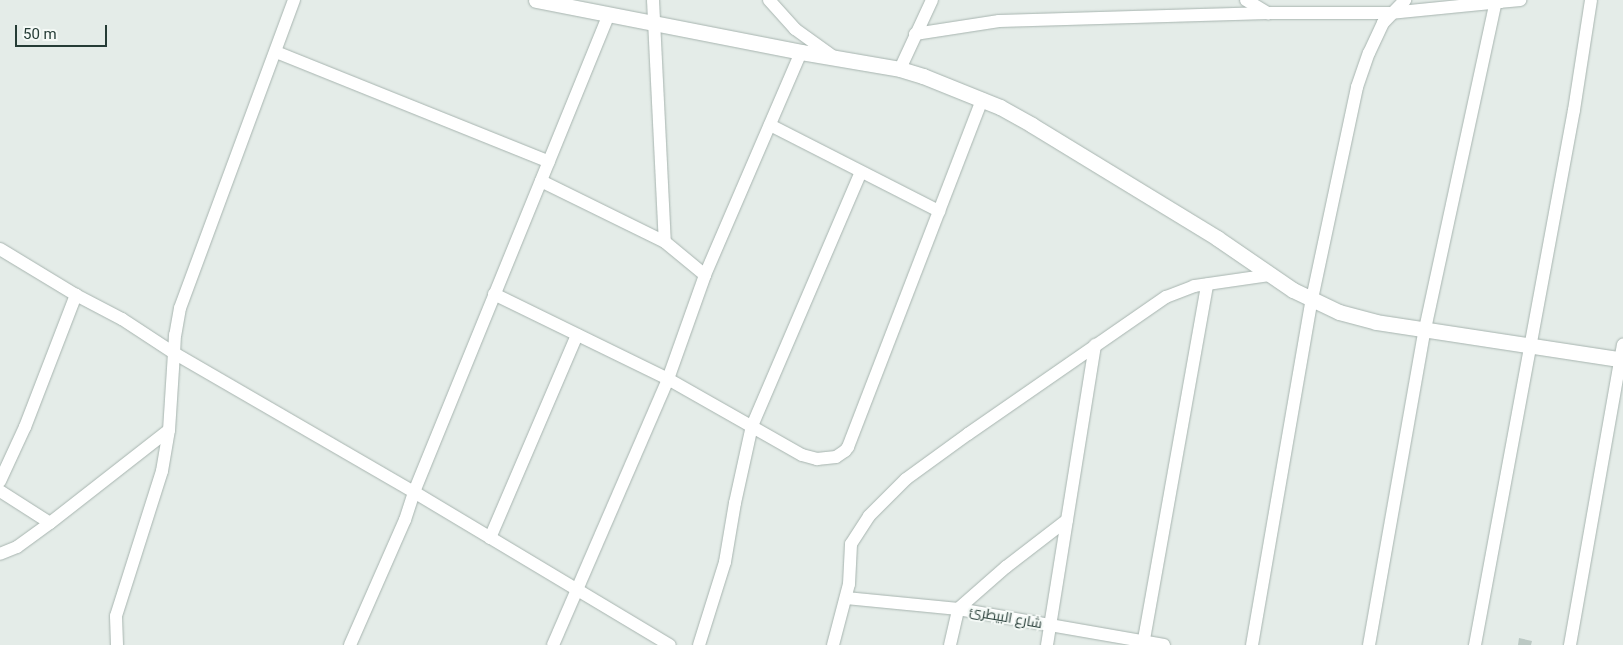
<!DOCTYPE html>
<html>
<head>
<meta charset="utf-8">
<style>
	body { margin:0 }
	#map { position:relative; width:1623px; height:645px; overflow:hidden; background:#e4ece8; font-family:Roboto,Cairo,sans-serif }
	div>[style] { position:absolute }
	.building>* { inset:0; background:#bcc9c4 }
	.roads { filter:drop-shadow(0 0 1px #a7b4af) drop-shadow(0 0 1px #a7b4af) }
	.street>* { height:12px; margin:-6px; padding:0 6px; transform-origin:6px; border-radius:6px; background:#fff }
	.secondary>* { height:15px; margin:-7.5px; padding:0 7.5px; transform-origin:7.5px; border-radius:7.5px; background:#fff }
	span { translate:-50% -50%; white-space:nowrap; text-align:center; line-height:1.15; -webkit-text-stroke:4px #f4f9f6; paint-order:stroke }
	.street-label { font-size:14px; color:#253c36 }
	.scale { position:absolute; left:15px; top:25px; width:92px; height:22px; box-sizing:border-box; border:2px solid #253c36; border-top:0; padding-left:6px; font-size:15px; line-height:18px; white-space:nowrap; color:#253c36; -webkit-text-stroke:4px #f4f9f6; paint-order:stroke }
</style>
</head>
<body>
<div id="map">
	<div class="building">
		<i style="clip-path:polygon(1519px 638px,1532px 641px,1531px 645px,1518px 645px)"></i>
	</div>
	<div class="roads">
		<div class="street">
			<i style="left:294px;top:0;width:328px;rotate:110.3deg"></i>
			<i style="left:180px;top:308px;width:27px;rotate:100deg"></i>
			<i style="left:175px;top:335px;width:18px;rotate:93deg"></i>
			<i style="left:174px;top:353px;width:277px;rotate:30.1deg"></i>
			<i style="left:414px;top:492px;width:298px;rotate:30.9deg"></i>
			<i style="left:653px;top:0;width:242px;rotate:87.2deg"></i>
			<i style="left:769px;top:0;width:39px;rotate:48deg"></i>
			<i style="left:795px;top:29px;width:48px;rotate:35.7deg"></i>
			<i style="left:1246px;top:0;width:26px;rotate:31deg"></i>
			<i style="left:915px;top:34px;width:85px;rotate:-8.8deg"></i>
			<i style="left:999px;top:21px;width:269px;rotate:-1.7deg"></i>
			<i style="left:1268px;top:13px;width:122px"></i>
			<i style="left:1390px;top:13px;width:131px;rotate:-5.7deg"></i>
			<i style="left:276px;top:52px;width:294px;rotate:21.9deg"></i>
			<i style="left:900px;top:69px;width:76px;rotate:-65.1deg"></i>
			<i style="left:770px;top:125px;width:190px;rotate:27deg"></i>
			<i style="left:541px;top:181px;width:138px;rotate:26.2deg"></i>
			<i style="left:665px;top:242px;width:52px;rotate:39.5deg"></i>
			<i style="left:0;top:249px;width:89px;rotate:31.2deg"></i>
			<i style="left:76px;top:295px;width:52px;rotate:27.6deg"></i>
			<i style="left:122px;top:319px;width:62px;rotate:33.2deg"></i>
			<i style="left:174px;top:353px;width:77px;rotate:93.7deg"></i>
			<i style="left:169px;top:430px;width:151px;rotate:142deg"></i>
			<i style="left:50px;top:523px;width:41px;rotate:144deg"></i>
			<i style="left:17px;top:547px;width:18px;rotate:158deg"></i>
			<i style="left:494px;top:294px;width:194px;rotate:26deg"></i>
			<i style="left:668px;top:379px;width:154px;rotate:29.6deg"></i>
			<i style="left:802px;top:455px;width:16px;rotate:15deg"></i>
			<i style="left:817px;top:459px;width:19px;rotate:-6deg"></i>
			<i style="left:836px;top:457px;width:11px;rotate:-34deg"></i>
			<i style="left:845px;top:451px;width:5px;rotate:-53deg"></i>
			<i style="left:848px;top:447px;width:373px;rotate:-68.9deg"></i>
			<i style="left:0;top:481px;width:60px;rotate:-65.2deg"></i>
			<i style="left:25px;top:427px;width:142px;rotate:-68.9deg"></i>
			<i style="left:0;top:491px;width:59px;rotate:32.6deg"></i>
			<i style="left:490px;top:538px;width:221px;rotate:-66.8deg"></i>
			<i style="left:846px;top:598px;width:113px;rotate:5.6deg"></i>
			<i style="left:958px;top:609px;width:209px;rotate:9.9deg"></i>
			<i style="left:117px;top:645px;width:29px;rotate:-92deg"></i>
			<i style="left:116px;top:616px;width:152px;rotate:-72.4deg"></i>
			<i style="left:162px;top:471px;width:42px;rotate:-80.3deg"></i>
			<i style="left:350px;top:645px;width:137px;rotate:-66.3deg"></i>
			<i style="left:405px;top:520px;width:29px;rotate:-72deg"></i>
			<i style="left:414px;top:492px;width:516px;rotate:-67.81deg"></i>
			<i style="left:553px;top:645px;width:290px;rotate:-66.6deg"></i>
			<i style="left:668px;top:379px;width:110px;rotate:-70.4deg"></i>
			<i style="left:705px;top:275px;width:243px;rotate:-66.7deg"></i>
			<i style="left:699px;top:645px;width:87px;rotate:-72.6deg"></i>
			<i style="left:725px;top:562px;width:60px;rotate:-80.4deg"></i>
			<i style="left:735px;top:503px;width:79px;rotate:-77.6deg"></i>
			<i style="left:752px;top:426px;width:276px;rotate:-66.8deg"></i>
			<i style="left:833px;top:645px;width:63px;rotate:-75.3deg"></i>
			<i style="left:849px;top:584px;width:40px;rotate:-87.1deg"></i>
			<i style="left:851px;top:544px;width:33px;rotate:-57deg"></i>
			<i style="left:869px;top:516px;width:52px;rotate:-45deg"></i>
			<i style="left:906px;top:479px;width:77px;rotate:-36deg"></i>
			<i style="left:968px;top:434px;width:241px;rotate:-34.7deg"></i>
			<i style="left:1166px;top:297px;width:30px;rotate:-21deg"></i>
			<i style="left:1194px;top:286px;width:77px;rotate:-8.2deg"></i>
			<i style="left:950px;top:645px;width:37px;rotate:-77deg"></i>
			<i style="left:958px;top:609px;width:64px;rotate:-41.2deg"></i>
			<i style="left:1006px;top:567px;width:77px;rotate:-37.6deg"></i>
			<i style="left:1047px;top:645px;width:304px;rotate:-80.9deg"></i>
			<i style="left:1143px;top:645px;width:366px;rotate:-79.9deg"></i>
			<i style="left:1252px;top:645px;width:351px;rotate:-80.2deg"></i>
			<i style="left:1312px;top:299px;width:217px;rotate:-78deg"></i>
			<i style="left:1357px;top:87px;width:36px;rotate:-71deg"></i>
			<i style="left:1369px;top:53px;width:33px;rotate:-65deg"></i>
			<i style="left:1383px;top:23px;width:32px;rotate:-46deg"></i>
			<i style="left:1369px;top:645px;width:321px;rotate:-80deg"></i>
			<i style="left:1425px;top:329px;width:337px;rotate:-77.8deg"></i>
			<i style="left:1475px;top:645px;width:544px;rotate:-79.52deg"></i>
			<i style="left:1574px;top:110px;width:111px;rotate:-81.2deg"></i>
			<i style="left:1570px;top:645px;width:305px;rotate:-80deg"></i>
		</div>
		<div class="secondary">
			<i style="left:536px;top:0;width:270px;rotate:11.1deg"></i>
			<i style="left:801px;top:52px;width:100px;rotate:9.7deg"></i>
			<i style="left:900px;top:69px;width:24px;rotate:17deg"></i>
			<i style="left:923px;top:76px;width:83px;rotate:21.9deg"></i>
			<i style="left:1000px;top:107px;width:37px;rotate:29deg"></i>
			<i style="left:1032px;top:125px;width:217px;rotate:31.4deg"></i>
			<i style="left:1217px;top:238px;width:92px;rotate:34.4deg"></i>
			<i style="left:1293px;top:290px;width:51px;rotate:25.6deg"></i>
			<i style="left:1339px;top:312px;width:38px;rotate:15deg"></i>
			<i style="left:1376px;top:322px;width:250px;rotate:8.7deg"></i>
		</div>
	</div>
	<div class="street-label">
		<span style="left:1006px;top:617px;rotate:10deg">شارع البيطرئ</span>
	</div>
	<div class="scale">50 m</div>
</div>
</body>
</html>
